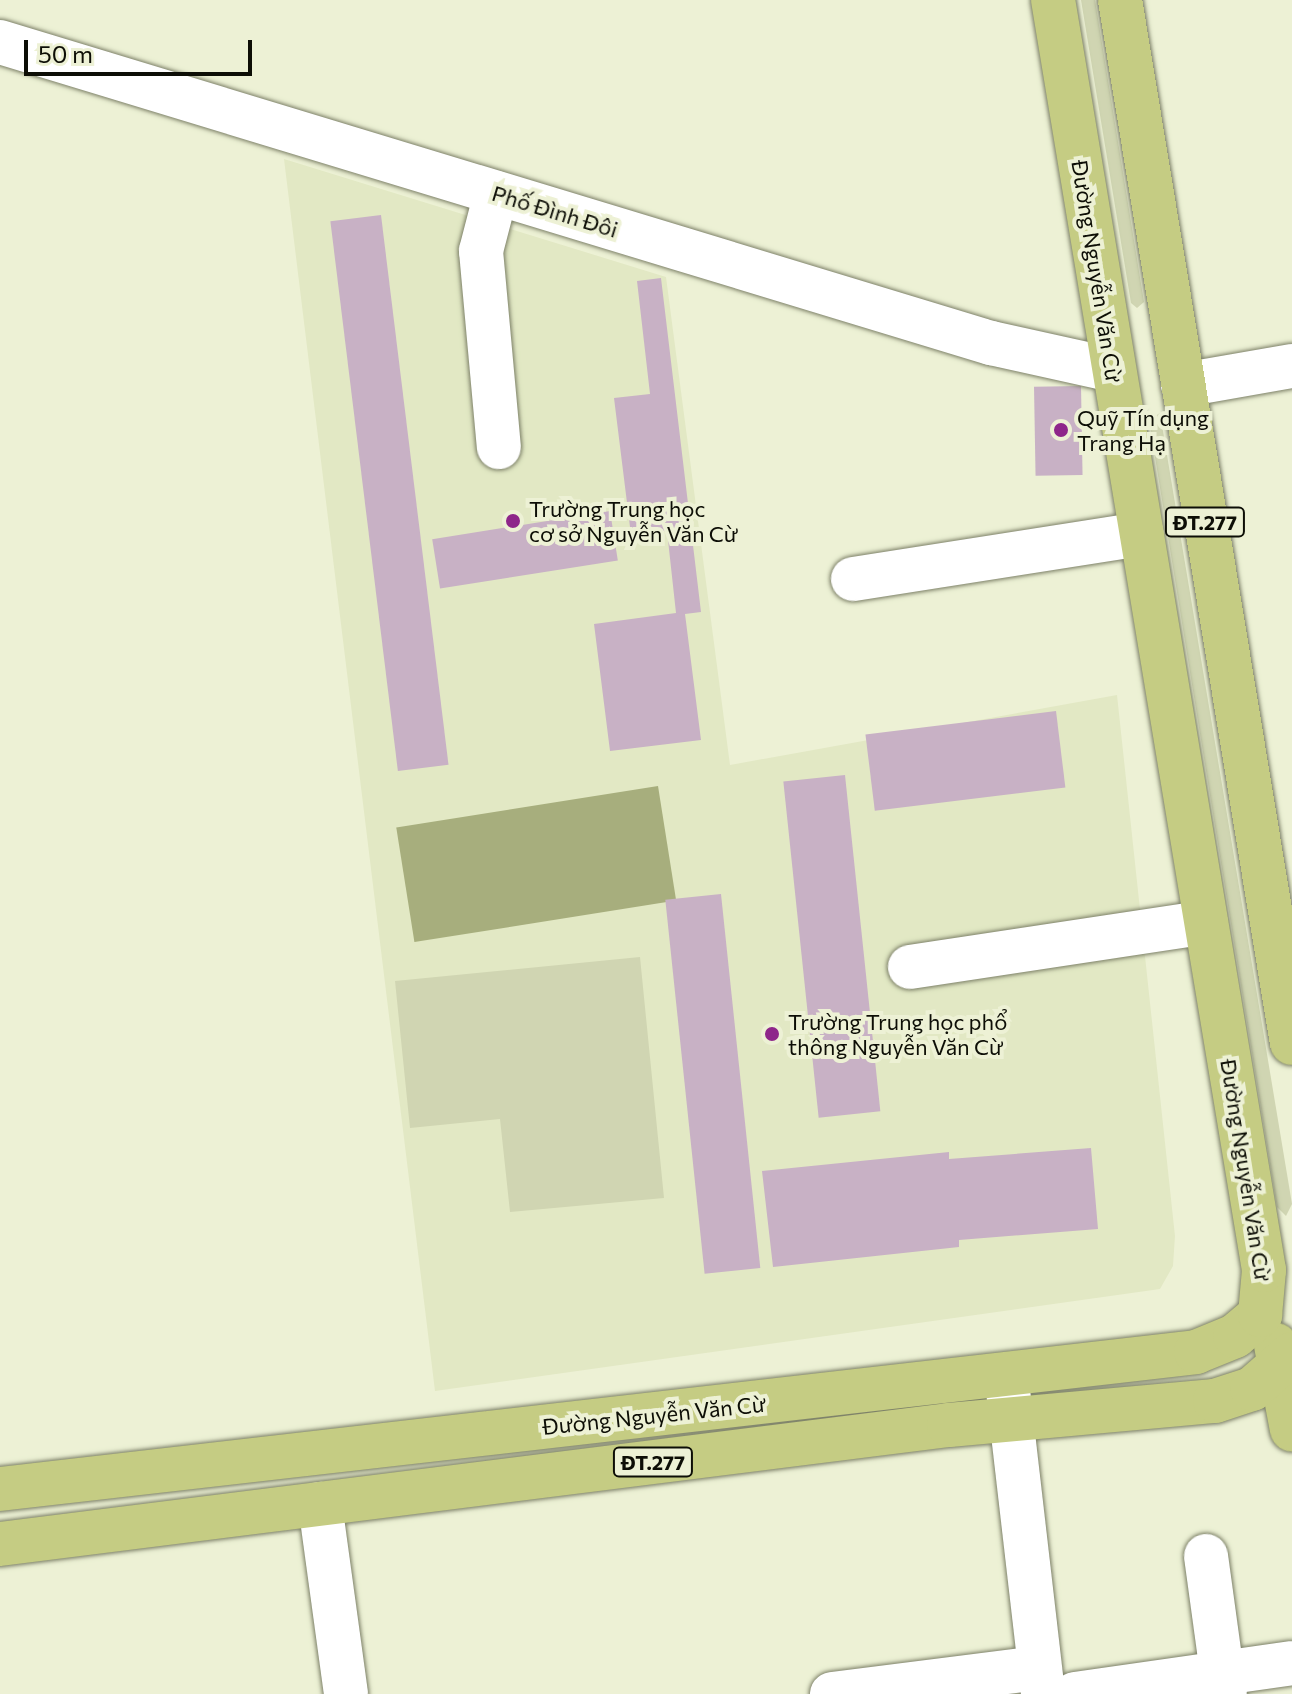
<!DOCTYPE html>
<html>
<head>
<meta charset="utf-8">
<style>
	body { margin:0 }
	#map { position:relative; width:1292px; height:1694px; overflow:hidden; background:#edf1d5; font-family:Commissioner,sans-serif }
	div>[style] { position:absolute }
	.built>* { inset:0; background:#e2e8c4 }
	.green>* { inset:0; background:#d0d5b2 }
	.water>* { inset:0; background:#a7ae7d; transform-origin:0 0 }
	.building>* { inset:0; background:#c8b1c5; transform-origin:0 0 }
	.roads { filter:drop-shadow(0 0 2px #7d8168) drop-shadow(0 0 2px #7d8168) }
	.minor>* { height:44px; margin:-22px; padding:0 22px; transform-origin:22px; border-radius:22px; background:#fff }
	.major>* { height:44px; margin:-22px; padding:0 22px; transform-origin:22px; border-radius:22px; background:#c5cc83 }
	.dots>* { width:22px; height:22px; translate:-50% -50%; box-sizing:border-box; border:4px solid #edf1d5; border-radius:50% }
	span { translate:-50% -50%; white-space:nowrap; text-align:center; line-height:1.15; -webkit-text-stroke:8px #edf1d5; paint-order:stroke }
	.shield-label span { padding:2px 6px; background:#edf1d5; border:2px solid; border-radius:6px; -webkit-text-stroke-width:0 }
	.shield-label { font-size:20px; color:#0d0e06; font-weight:700 }
	.street-label { font-size:22px; color:#0d0e06 }
	.poi-label { font-size:22px; color:#0d0e06 }
	.left { translate:0 -50%; text-align:left }
	.scale { position:absolute; left:24px; top:40px; width:228px; height:36px; box-sizing:border-box; border:4px solid #0d0e06; border-top:0; padding-left:10px; font-size:24px; line-height:28px; white-space:nowrap; color:#0d0e06; -webkit-text-stroke:6px #edf1d5; paint-order:stroke }
</style>
</head>
<body>
<div id="map">
	<div class="built">
		<i style="clip-path:polygon(284px 159px,666px 277px,730px 765px,1117px 695px,1175px 1236px,1173px 1266px,1160px 1289px,435px 1391px)"></i>
	</div>
	<div class="green">
		<i style="clip-path:polygon(1081px 0,1095px 0,1144px 302px,1137px 308px,1131px 303px)"></i>
		<i style="clip-path:polygon(1160px 413px,1292px 1204px,1286px 1216px,1277px 1207px,1149px 420px)"></i>
		<i style="clip-path:polygon(640px 957px,664px 1198px,510px 1212px,500px 1119px,410px 1128px,395px 981px)"></i>
	</div>
	<div class="water">
		<i style="left:658px;top:786px;width:116px;height:265px;rotate:81deg"></i>
	</div>
	<div class="building">
		<i style="left:381px;top:215px;width:554px;height:51px;rotate:83deg"></i>
		<i style="clip-path:polygon(661px 278px,701px 612px,685px 614px,701px 740px,610px 751px,594px 624px,676px 613px,667px 531px,631px 535px,614px 398px,650px 394px,637px 281px)"></i>
		<i style="left:1081px;top:386px;width:89px;height:47px;rotate:89deg"></i>
		<i style="left:610px;top:511px;width:50px;height:180px;rotate:81deg"></i>
		<i style="left:1056px;top:711px;width:77px;height:192px;rotate:83deg"></i>
		<i style="left:845px;top:775px;width:338px;height:62px;rotate:84deg"></i>
		<i style="left:721px;top:894px;width:376px;height:56px;rotate:84deg"></i>
		<i style="clip-path:polygon(1091px 1148px,1098px 1229px,959px 1240px,959px 1247px,773px 1267px,762px 1171px,949px 1152px,949px 1159px)"></i>
	</div>
	<div class="roads">
		<div class="minor">
			<i style="left:0;top:42px;width:1036px;rotate:16.9deg"></i>
			<i style="left:991px;top:343px;width:125px;rotate:12.5deg"></i>
			<i style="left:496px;top:193px;width:60px;rotate:104.5deg"></i>
			<i style="left:481px;top:251px;width:197px;rotate:84.8deg"></i>
			<i style="left:1183px;top:385px;width:111px;rotate:-9.9deg"></i>
			<i style="left:853px;top:579px;width:292px;rotate:-8.9deg"></i>
			<i style="left:910px;top:967px;width:299px;rotate:-8.6deg"></i>
			<i style="left:1007px;top:1382px;width:314px;rotate:83.4deg"></i>
			<i style="left:320px;top:1504px;width:192px;rotate:82.2deg"></i>
			<i style="left:1206px;top:1556px;width:139px;rotate:82.2deg"></i>
			<i style="left:832px;top:1694px;width:209px;rotate:-7.2deg"></i>
			<i style="left:1075px;top:1694px;width:219px;rotate:-8.1deg"></i>
		</div>
		<div class="major">
			<i style="left:1120px;top:0;width:1057px;rotate:80.64deg"></i>
			<i style="left:1276px;top:1345px;width:86px;rotate:79.3deg"></i>
			<i style="left:0;top:1489px;width:1204px;rotate:-6.53deg"></i>
			<i style="left:1196px;top:1352px;width:42px;rotate:-22.3deg"></i>
			<i style="left:1235px;top:1336px;width:33px;rotate:-40deg"></i>
			<i style="left:1260px;top:1315px;width:45px;rotate:-84.9deg"></i>
			<i style="left:1264px;top:1270px;width:1287px;rotate:-99.43deg"></i>
			<i style="left:0;top:1544px;width:956px;rotate:-7.15deg"></i>
			<i style="left:949px;top:1425px;width:267px;rotate:-5.2deg"></i>
			<i style="left:1215px;top:1401px;width:39px;rotate:-18deg"></i>
			<i style="left:1252px;top:1389px;width:53px;rotate:-41.2deg"></i>
		</div>
	</div>
	<div class="dots">
		<i style="left:1061px;top:430px;background:#8e268a"></i>
		<i style="left:513px;top:521px;background:#8e268a"></i>
		<i style="left:772px;top:1034px;background:#8e268a"></i>
	</div>
	<div class="shield-label">
		<span style="left:1205px;top:522px">ĐT.277</span>
		<span style="left:653px;top:1462px">ĐT.277</span>
	</div>
	<div class="street-label">
		<span style="left:555px;top:211px;rotate:17deg">Phố Đình Đôi</span>
		<span style="left:1097px;top:271px;rotate:81deg">Đường Nguyễn Văn Cừ</span>
		<span style="left:1246px;top:1170px;rotate:81deg">Đường Nguyễn Văn Cừ</span>
		<span style="left:654px;top:1415px;rotate:-6deg">Đường Nguyễn Văn Cừ</span>
	</div>
	<div class="poi-label">
		<span class="left" style="left:1077px;top:430px">Quỹ Tín dụng<br>Trang Hạ</span>
		<span class="left" style="left:529px;top:521px">Trường Trung học<br>cơ sở Nguyễn Văn Cừ</span>
		<span class="left" style="left:788px;top:1034px">Trường Trung học phổ<br>thông Nguyễn Văn Cừ</span>
	</div>
	<div class="scale">50 m</div>
</div>
</body>
</html>
